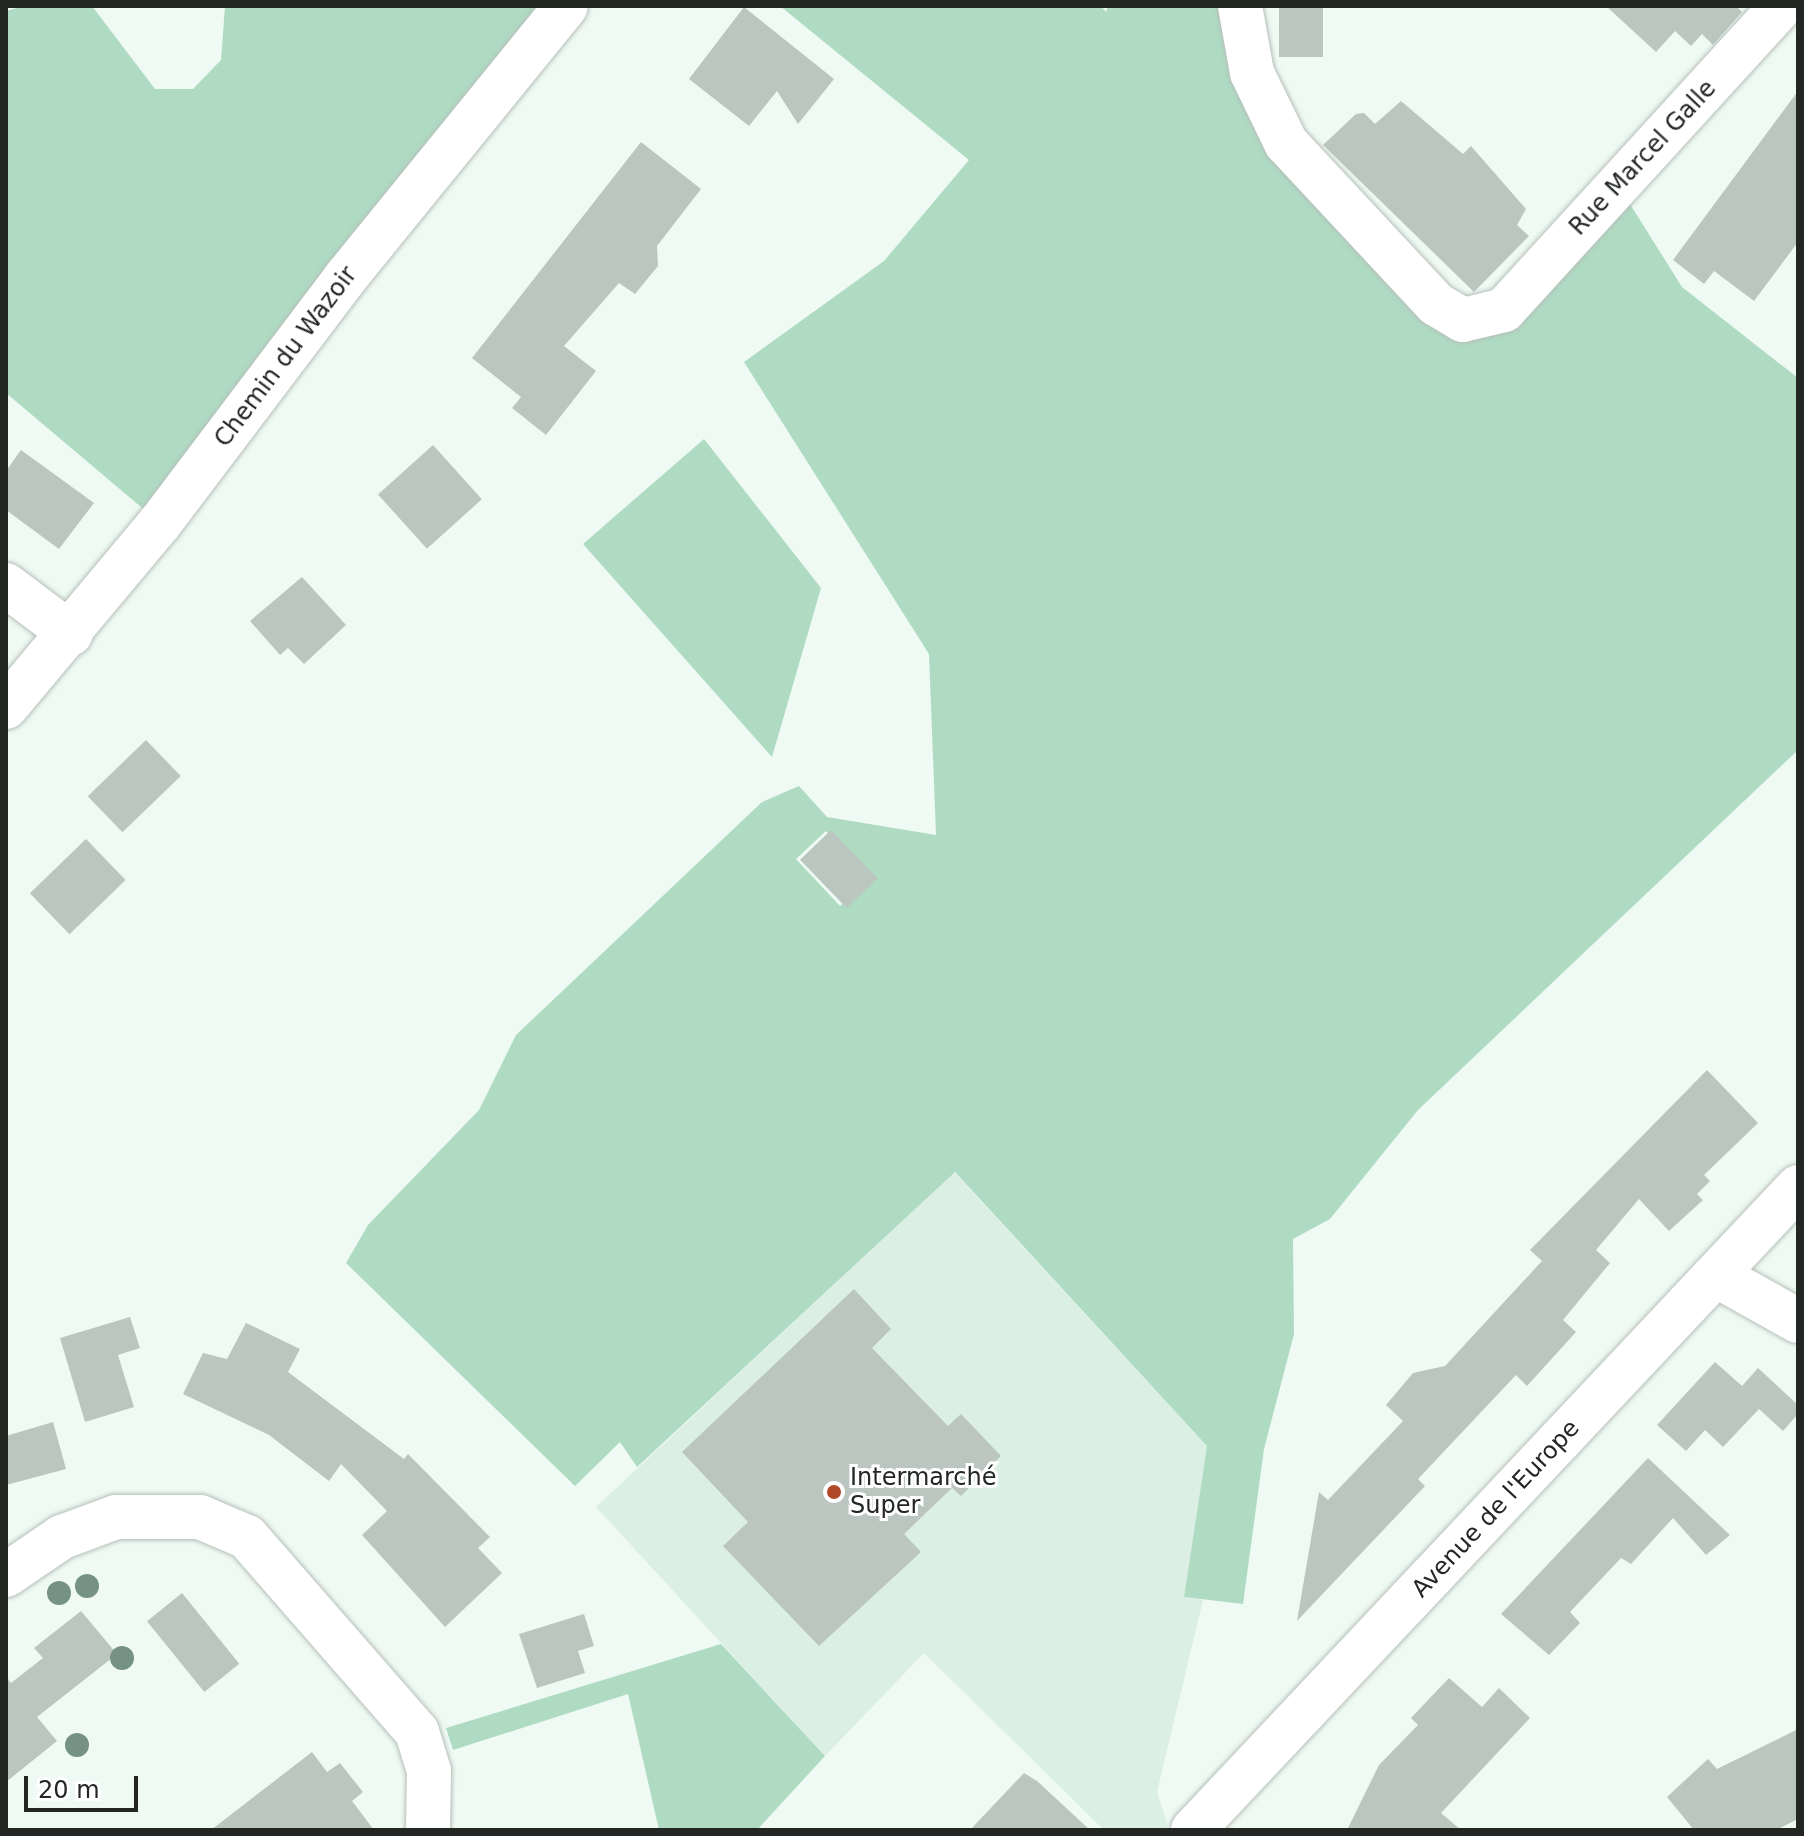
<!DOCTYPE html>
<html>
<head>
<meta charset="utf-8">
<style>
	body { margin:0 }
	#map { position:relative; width:1804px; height:1836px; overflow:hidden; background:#effaf4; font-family:"DejaVu Sans",sans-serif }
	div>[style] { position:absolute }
	.built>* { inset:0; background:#dcefe4 }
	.green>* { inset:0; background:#afdbc3 }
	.building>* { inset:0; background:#bbc6c0; transform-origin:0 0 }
	.roads { filter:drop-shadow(0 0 2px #b6c0ba) drop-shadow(0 0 2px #b6c0ba) }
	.minor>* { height:44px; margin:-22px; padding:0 22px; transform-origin:22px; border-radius:22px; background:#fff }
	.trees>* { width:24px; height:24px; margin:-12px; border-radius:50%; background:#769285 }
	.dots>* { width:22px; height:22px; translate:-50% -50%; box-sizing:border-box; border:4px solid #fff; border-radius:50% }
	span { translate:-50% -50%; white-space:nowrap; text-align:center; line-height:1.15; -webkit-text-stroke:6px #fff; paint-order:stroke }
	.street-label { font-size:24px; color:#232724 }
	.poi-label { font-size:24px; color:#232724 }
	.left { translate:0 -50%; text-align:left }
	.frame { position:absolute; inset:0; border:8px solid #232724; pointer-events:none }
	.scale { position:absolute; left:24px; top:1776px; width:114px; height:36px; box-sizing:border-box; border:4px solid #232724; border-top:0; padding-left:10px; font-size:24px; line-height:28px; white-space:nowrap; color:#232724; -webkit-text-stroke:6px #fff; paint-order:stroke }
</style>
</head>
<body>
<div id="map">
	<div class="built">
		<i style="clip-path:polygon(954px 1172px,1207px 1446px,1184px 1597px,1203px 1600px,1157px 1792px,1169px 1830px,1104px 1830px,924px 1653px,825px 1756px,596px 1507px)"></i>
	</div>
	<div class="green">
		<i style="clip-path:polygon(24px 6px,92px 6px,155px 89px,193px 89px,221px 60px,225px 6px,566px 6px,160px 523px,6px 393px,6px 11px)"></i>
		<i style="clip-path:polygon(evenodd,780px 6px,1101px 6px,1106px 12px,1108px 6px,1240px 6px,1252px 73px,1463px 320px,1618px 185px,1682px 287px,1798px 378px,1798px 750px,1418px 1110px,1330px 1219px,1293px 1239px,1294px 1334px,1264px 1449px,1243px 1604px,1184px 1597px,1207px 1446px,955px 1172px,637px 1467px,620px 1442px,575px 1486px,346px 1263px,368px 1225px,479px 1110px,516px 1035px,762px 802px,799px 786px,827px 817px,936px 835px,929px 654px,744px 362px,884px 261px,969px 160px,780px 6px,826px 831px,870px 877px,840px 906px,796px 859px,826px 831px)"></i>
		<i style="clip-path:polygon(704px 439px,821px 588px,772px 757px,583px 544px)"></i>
		<i style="clip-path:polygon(721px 1644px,825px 1756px,757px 1830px,659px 1830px,628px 1694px,453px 1750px,446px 1728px)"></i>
	</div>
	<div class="building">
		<i style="left:1279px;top:6px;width:44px;height:51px"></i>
		<i style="clip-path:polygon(1606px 6px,1736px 6px,1742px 12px,1713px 45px,1702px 34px,1691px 46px,1675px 31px,1656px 52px)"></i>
		<i style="clip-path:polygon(744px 7px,834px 79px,798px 124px,777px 91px,749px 126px,689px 79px)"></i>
		<i style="clip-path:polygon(1798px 91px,1798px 242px,1754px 301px,1714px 271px,1704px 284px,1673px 260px)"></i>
		<i style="clip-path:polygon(1401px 101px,1463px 154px,1471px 146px,1526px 209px,1517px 225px,1529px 236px,1474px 292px,1323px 145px,1356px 114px,1364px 113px,1375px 124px)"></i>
		<i style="clip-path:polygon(641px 142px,701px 189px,657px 246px,658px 266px,635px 294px,619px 283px,564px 346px,596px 371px,546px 435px,512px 408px,521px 397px,472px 358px)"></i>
		<i style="left:433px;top:445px;width:73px;height:74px;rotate:48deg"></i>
		<i style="clip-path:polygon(21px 450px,94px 503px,59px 549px,6px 510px,6px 471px)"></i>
		<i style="clip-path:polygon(302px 577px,346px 625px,304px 664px,288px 648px,280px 655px,250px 621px)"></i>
		<i style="left:146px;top:740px;width:50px;height:81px;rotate:46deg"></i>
		<i style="left:831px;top:830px;width:67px;height:43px;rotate:46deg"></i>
		<i style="left:86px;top:839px;width:57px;height:78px;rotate:46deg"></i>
		<i style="clip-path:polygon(1707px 1070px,1758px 1123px,1704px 1175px,1710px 1181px,1697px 1194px,1703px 1200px,1669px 1231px,1639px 1199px,1596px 1250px,1610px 1263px,1563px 1320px,1576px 1332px,1527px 1386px,1516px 1375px,1418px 1479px,1425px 1486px,1297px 1621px,1319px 1492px,1328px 1500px,1403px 1421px,1386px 1405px,1413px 1373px,1445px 1366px,1542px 1261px,1530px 1250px)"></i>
		<i style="clip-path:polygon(854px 1289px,891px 1329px,872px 1348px,948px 1426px,961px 1414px,1001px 1456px,961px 1496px,952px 1488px,904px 1534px,921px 1552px,819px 1646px,723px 1546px,748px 1522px,682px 1452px)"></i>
		<i style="clip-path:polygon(130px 1317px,140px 1348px,118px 1355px,134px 1407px,85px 1422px,60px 1338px)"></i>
		<i style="clip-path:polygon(246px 1323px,300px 1349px,288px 1372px,404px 1459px,408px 1454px,490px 1537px,478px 1548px,502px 1573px,445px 1627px,362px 1535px,387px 1511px,341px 1464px,329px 1481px,269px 1435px,183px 1394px,203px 1353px,227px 1359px)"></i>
		<i style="clip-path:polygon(1715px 1362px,1742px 1386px,1758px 1368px,1798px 1405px,1798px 1414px,1783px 1431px,1759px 1409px,1723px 1447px,1705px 1430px,1686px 1451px,1657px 1425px)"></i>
		<i style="clip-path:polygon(53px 1422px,66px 1469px,6px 1485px,6px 1436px)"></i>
		<i style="clip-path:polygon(1648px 1458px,1730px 1535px,1706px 1555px,1673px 1518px,1631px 1564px,1621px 1558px,1570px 1612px,1580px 1623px,1549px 1655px,1501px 1614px)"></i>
		<i style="left:182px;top:1593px;width:91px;height:45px;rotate:51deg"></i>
		<i style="clip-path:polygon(81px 1611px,117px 1654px,37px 1717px,57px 1741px,6px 1782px,6px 1677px,11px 1683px,43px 1658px,34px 1648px)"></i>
		<i style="clip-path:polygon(584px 1614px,594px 1646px,578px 1651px,585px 1673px,537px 1688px,519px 1634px)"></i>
		<i style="clip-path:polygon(1449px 1678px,1482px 1707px,1499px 1688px,1530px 1718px,1441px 1813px,1461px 1830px,1347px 1830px,1379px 1765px,1418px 1725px,1411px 1718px)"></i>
		<i style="clip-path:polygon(1798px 1729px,1798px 1819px,1776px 1830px,1694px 1830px,1667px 1797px,1708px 1759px,1717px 1769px)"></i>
		<i style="clip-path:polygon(312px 1752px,327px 1772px,340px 1763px,363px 1792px,352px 1801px,374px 1830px,211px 1830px)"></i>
		<i style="clip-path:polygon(1024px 1773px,1037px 1781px,1090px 1830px,970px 1830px)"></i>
	</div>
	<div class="roads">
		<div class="minor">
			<i style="left:1240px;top:6px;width:68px;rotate:79.8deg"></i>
			<i style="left:1252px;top:73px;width:78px;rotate:64.1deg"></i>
			<i style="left:1286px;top:143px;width:220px;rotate:47deg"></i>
			<i style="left:1436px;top:304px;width:31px;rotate:31deg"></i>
			<i style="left:1463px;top:320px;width:42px;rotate:-13.7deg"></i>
			<i style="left:1504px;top:310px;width:412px;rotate:-47.6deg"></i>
			<i style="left:6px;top:585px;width:81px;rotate:37deg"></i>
			<i style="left:6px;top:707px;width:240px;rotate:-50.1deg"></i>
			<i style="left:160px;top:523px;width:307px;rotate:-52.9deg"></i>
			<i style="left:345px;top:278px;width:350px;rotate:-50.9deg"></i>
			<i style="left:1716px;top:1275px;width:94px;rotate:29.3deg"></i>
			<i style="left:6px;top:1575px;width:68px;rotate:-34.2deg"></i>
			<i style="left:62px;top:1537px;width:58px;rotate:-20.3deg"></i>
			<i style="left:116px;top:1517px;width:84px"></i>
			<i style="left:200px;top:1517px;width:51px;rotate:23.1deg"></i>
			<i style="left:247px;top:1537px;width:259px;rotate:48.9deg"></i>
			<i style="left:417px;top:1732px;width:41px;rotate:72.9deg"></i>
			<i style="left:429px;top:1771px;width:59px;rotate:91deg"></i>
			<i style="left:1193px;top:1830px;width:883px;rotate:-46.74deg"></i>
		</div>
	</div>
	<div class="trees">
		<i style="left:87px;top:1586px"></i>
		<i style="left:59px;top:1593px"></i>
		<i style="left:122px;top:1658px"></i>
		<i style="left:77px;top:1745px"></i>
	</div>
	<div class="dots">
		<i style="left:834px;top:1492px;background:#b14928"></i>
	</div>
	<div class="street-label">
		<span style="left:1643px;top:158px;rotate:-47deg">Rue Marcel Galle</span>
		<span style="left:286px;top:357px;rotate:-53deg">Chemin du Wazoir</span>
		<span style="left:1496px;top:1509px;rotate:-47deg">Avenue de l'Europe</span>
	</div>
	<div class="poi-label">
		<span class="left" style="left:850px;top:1492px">Intermarché<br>Super</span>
	</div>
	<div class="frame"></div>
	<div class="scale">20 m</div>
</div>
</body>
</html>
